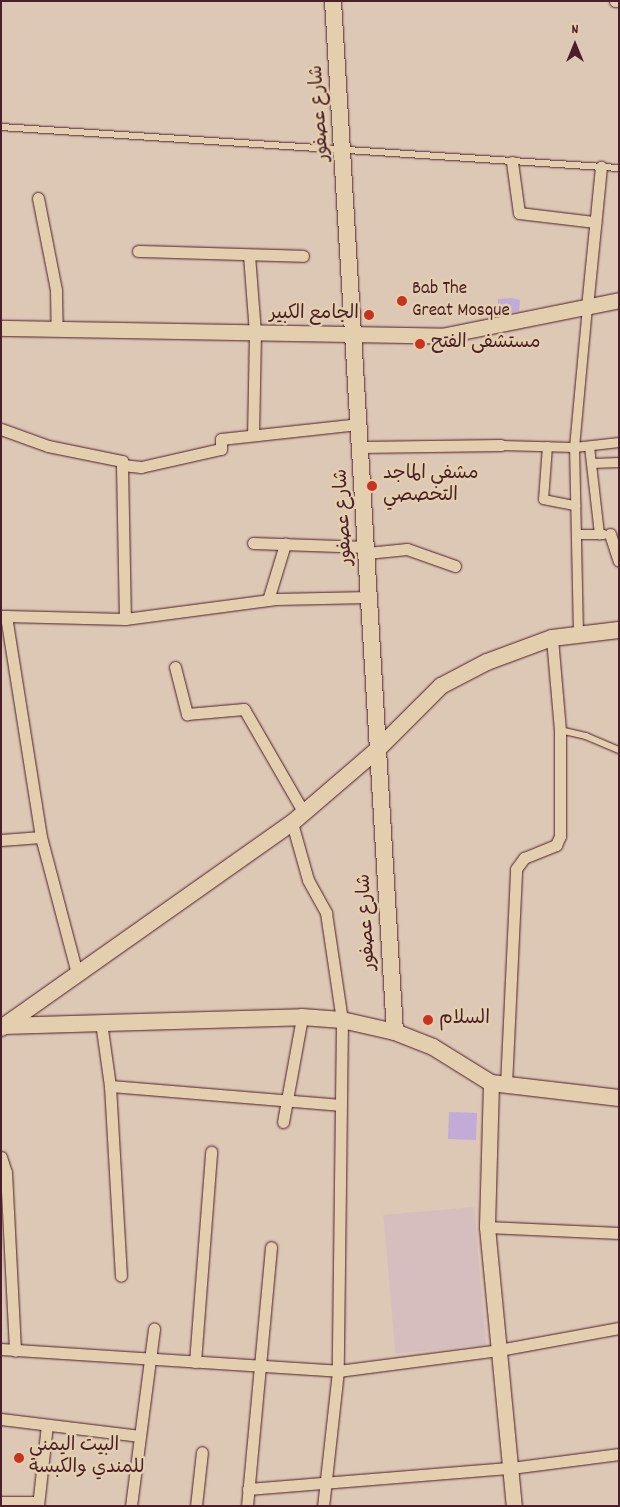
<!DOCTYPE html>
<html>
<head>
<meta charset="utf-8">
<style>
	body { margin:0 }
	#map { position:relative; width:620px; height:1507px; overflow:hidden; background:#ddc7b5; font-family:Dekko,"Playpen Sans Arabic",sans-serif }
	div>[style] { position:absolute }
	.built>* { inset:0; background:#d6bebf; transform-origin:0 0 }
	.building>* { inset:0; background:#c4aad7; transform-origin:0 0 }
	.roads { filter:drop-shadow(0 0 1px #4a1f2b) drop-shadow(0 0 1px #4a1f2b) }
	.service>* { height:5.5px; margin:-2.75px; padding:0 2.75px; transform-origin:2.75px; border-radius:2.75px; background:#e3cead }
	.pedestrian>* { height:9px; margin:-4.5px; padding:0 4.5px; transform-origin:4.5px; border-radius:4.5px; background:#e3cead }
	.minor>* { height:11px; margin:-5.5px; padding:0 5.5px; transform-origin:5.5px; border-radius:5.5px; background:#e3cead }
	.tertiary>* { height:15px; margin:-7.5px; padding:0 7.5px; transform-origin:7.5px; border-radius:7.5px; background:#e3cead }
	.secondary>* { height:16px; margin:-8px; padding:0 8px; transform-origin:8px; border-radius:8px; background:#e3cead }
	.dots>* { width:14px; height:14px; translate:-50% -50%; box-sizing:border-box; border:2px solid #e3cead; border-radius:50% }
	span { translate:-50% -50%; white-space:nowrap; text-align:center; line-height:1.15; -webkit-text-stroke:5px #e3cead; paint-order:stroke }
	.street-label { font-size:19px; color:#4a1f2b }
	.poi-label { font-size:19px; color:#4a1f2b }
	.left { translate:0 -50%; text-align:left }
	.right { translate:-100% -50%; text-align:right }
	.frame { position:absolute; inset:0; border:2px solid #4a1f2b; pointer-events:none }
	.north { position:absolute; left:550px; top:20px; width:50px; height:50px; -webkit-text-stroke:4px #e3cead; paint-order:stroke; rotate:0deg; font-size:14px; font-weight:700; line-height:20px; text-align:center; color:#4a1f2b }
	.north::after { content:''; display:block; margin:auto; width:18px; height:22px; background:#4a1f2b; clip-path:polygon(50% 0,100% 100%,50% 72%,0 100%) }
</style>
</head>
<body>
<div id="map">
	<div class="built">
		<i style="left:474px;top:1207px;width:139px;height:91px;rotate:85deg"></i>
	</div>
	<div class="building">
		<i style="clip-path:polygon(512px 298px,520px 300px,519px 311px,498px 315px,498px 299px)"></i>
		<i style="left:449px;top:1112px;width:28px;height:27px;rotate:2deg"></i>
	</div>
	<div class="roads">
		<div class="service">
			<i style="left:1px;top:127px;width:619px;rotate:3.8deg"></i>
			<i style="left:560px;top:730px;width:27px;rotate:13deg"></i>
			<i style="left:586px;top:736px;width:36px;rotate:23deg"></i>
		</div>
		<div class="pedestrian">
			<i style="left:501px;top:445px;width:73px;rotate:1.6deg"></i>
			<i style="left:574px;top:447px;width:45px;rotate:-6.3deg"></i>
			<i style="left:547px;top:446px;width:53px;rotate:94.3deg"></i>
			<i style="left:543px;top:499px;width:33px;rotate:11deg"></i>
			<i style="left:589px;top:446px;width:89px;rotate:83.5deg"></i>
			<i style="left:591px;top:463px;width:28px;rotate:-2deg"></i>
			<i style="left:576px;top:534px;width:27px"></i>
			<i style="left:578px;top:635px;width:188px;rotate:-91.2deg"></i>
			<i style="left:574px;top:447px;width:141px;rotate:-84.7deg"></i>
		</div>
		<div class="minor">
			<i style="left:615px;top:1px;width:4px"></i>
			<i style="left:512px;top:162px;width:51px;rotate:82.2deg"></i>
			<i style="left:519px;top:213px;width:77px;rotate:6.8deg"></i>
			<i style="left:38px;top:198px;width:94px;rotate:78.9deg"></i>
			<i style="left:56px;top:290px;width:39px;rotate:89deg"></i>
			<i style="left:138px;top:251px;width:165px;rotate:1.7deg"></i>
			<i style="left:249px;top:255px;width:78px;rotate:85.6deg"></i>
			<i style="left:255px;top:333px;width:102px;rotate:91.1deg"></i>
			<i style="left:587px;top:307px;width:141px;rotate:-84.3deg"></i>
			<i style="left:1px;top:429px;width:50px;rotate:19.9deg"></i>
			<i style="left:48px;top:446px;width:76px;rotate:11.5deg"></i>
			<i style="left:122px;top:461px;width:4px;rotate:90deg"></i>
			<i style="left:122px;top:465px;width:154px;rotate:88.9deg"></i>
			<i style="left:125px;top:619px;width:119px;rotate:-178.6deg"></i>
			<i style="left:361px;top:447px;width:140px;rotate:-0.8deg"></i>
			<i style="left:122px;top:465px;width:19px;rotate:6deg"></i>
			<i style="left:141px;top:467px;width:82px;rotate:-12.7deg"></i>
			<i style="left:221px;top:449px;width:10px;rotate:-90deg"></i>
			<i style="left:221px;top:439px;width:140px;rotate:-6.2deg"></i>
			<i style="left:610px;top:534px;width:28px;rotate:72deg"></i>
			<i style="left:253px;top:543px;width:114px;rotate:2deg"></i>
			<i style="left:367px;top:553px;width:40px;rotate:-5.7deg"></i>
			<i style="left:407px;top:549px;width:51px;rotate:19.5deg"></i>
			<i style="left:268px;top:600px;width:59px;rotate:-73.1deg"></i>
			<i style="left:1px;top:616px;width:5px"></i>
			<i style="left:6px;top:616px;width:224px;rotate:81deg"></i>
			<i style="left:41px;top:837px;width:141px;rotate:75.2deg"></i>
			<i style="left:125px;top:619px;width:152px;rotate:-7.5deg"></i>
			<i style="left:276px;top:599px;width:93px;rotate:-1.2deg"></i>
			<i style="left:175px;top:667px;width:49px;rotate:75.7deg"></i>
			<i style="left:187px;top:714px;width:57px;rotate:-5deg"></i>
			<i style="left:244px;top:709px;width:120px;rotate:60deg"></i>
			<i style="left:292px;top:823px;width:59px;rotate:74.3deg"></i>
			<i style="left:308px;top:880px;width:38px;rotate:61deg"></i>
			<i style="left:326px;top:913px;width:108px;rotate:81.5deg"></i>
			<i style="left:342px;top:1020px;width:351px;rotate:90.7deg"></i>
			<i style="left:338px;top:1371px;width:136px;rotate:96.3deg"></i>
			<i style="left:1px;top:840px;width:40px;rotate:-4.3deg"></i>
			<i style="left:101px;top:1022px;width:65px;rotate:82deg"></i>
			<i style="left:110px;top:1086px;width:190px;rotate:86.7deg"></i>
			<i style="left:506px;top:1085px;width:216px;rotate:-87.3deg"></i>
			<i style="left:516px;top:869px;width:14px;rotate:-54deg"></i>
			<i style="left:524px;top:858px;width:35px;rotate:-22deg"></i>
			<i style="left:556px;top:845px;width:10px;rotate:-66deg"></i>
			<i style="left:560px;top:836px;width:106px;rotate:-90deg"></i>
			<i style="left:560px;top:730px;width:92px;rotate:-95deg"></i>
			<i style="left:110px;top:1086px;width:230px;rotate:4.7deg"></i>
			<i style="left:283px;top:1122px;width:107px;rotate:-79.7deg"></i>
			<i style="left:1px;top:1157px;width:16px;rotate:72deg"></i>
			<i style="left:6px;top:1172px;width:179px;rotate:87.1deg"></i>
			<i style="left:487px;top:1227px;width:132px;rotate:2.6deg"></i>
			<i style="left:1px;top:1349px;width:338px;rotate:3.7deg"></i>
			<i style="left:338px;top:1371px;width:162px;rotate:-7.4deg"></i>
			<i style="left:499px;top:1350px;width:122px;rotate:-10.4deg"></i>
			<i style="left:195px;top:1362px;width:211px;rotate:-85.6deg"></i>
			<i style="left:1px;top:1419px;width:140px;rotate:7deg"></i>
			<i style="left:248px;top:1489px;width:264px;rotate:-4.6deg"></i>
			<i style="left:511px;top:1468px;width:109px;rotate:-7.4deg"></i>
			<i style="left:1px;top:1502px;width:37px"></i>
			<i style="left:38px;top:1506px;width:81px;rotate:-83.7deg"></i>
			<i style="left:131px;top:1506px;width:179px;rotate:-82.6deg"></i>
			<i style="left:196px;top:1506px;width:54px;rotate:-83.7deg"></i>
			<i style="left:247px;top:1506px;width:260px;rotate:-84.7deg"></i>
		</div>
		<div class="tertiary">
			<i style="left:1px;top:328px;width:440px;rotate:1deg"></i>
			<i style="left:441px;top:336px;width:182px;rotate:-11.4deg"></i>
			<i style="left:491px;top:1083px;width:144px;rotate:91.6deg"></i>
			<i style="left:487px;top:1227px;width:280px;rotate:84.5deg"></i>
		</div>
		<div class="secondary">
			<i style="left:333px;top:1px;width:1033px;rotate:86.56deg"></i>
			<i style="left:3px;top:1026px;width:299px;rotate:-1.7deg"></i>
			<i style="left:302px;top:1017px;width:40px;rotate:4.3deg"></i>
			<i style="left:342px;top:1020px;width:54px;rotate:12.8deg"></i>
			<i style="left:395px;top:1032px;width:41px;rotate:21.5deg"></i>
			<i style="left:433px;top:1047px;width:68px;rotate:31.8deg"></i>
			<i style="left:491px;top:1083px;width:129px;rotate:6.7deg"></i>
			<i style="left:1px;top:1028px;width:356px;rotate:-35.2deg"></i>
			<i style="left:292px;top:823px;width:113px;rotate:-40.7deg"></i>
			<i style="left:378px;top:749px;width:89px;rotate:-45deg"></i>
			<i style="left:441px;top:686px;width:52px;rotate:-27.6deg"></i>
			<i style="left:487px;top:662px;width:69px;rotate:-20.3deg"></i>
			<i style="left:552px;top:638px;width:67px;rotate:-6.8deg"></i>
		</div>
	</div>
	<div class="dots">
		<i style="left:402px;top:301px;background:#c8321e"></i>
		<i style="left:369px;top:315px;background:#c8321e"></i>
		<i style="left:420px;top:344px;background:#c8321e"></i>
		<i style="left:372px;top:486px;background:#c8321e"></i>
		<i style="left:428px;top:1020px;background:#c8321e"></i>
		<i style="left:19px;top:1458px;background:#c8321e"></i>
	</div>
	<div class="street-label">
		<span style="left:321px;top:113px;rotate:-94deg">شارع عصفور</span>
		<span style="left:345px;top:517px;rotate:-93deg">شارع عصفور</span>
		<span style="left:368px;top:922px;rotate:-93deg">شارع عصفور</span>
	</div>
	<div class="poi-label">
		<span class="left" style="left:412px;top:301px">Bab The<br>Great Mosque</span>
		<span class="right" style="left:359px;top:315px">الجامع الكبير</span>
		<span class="left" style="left:431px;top:344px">مستشفى الفتح</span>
		<span class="left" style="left:383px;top:486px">مشفى الماجد<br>التخصصي</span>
		<span class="left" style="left:439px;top:1020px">السلام</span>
		<span class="left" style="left:29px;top:1458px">البيت اليمني<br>للمندي والكبسة</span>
	</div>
	<div class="frame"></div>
	<div class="north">N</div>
</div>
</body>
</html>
